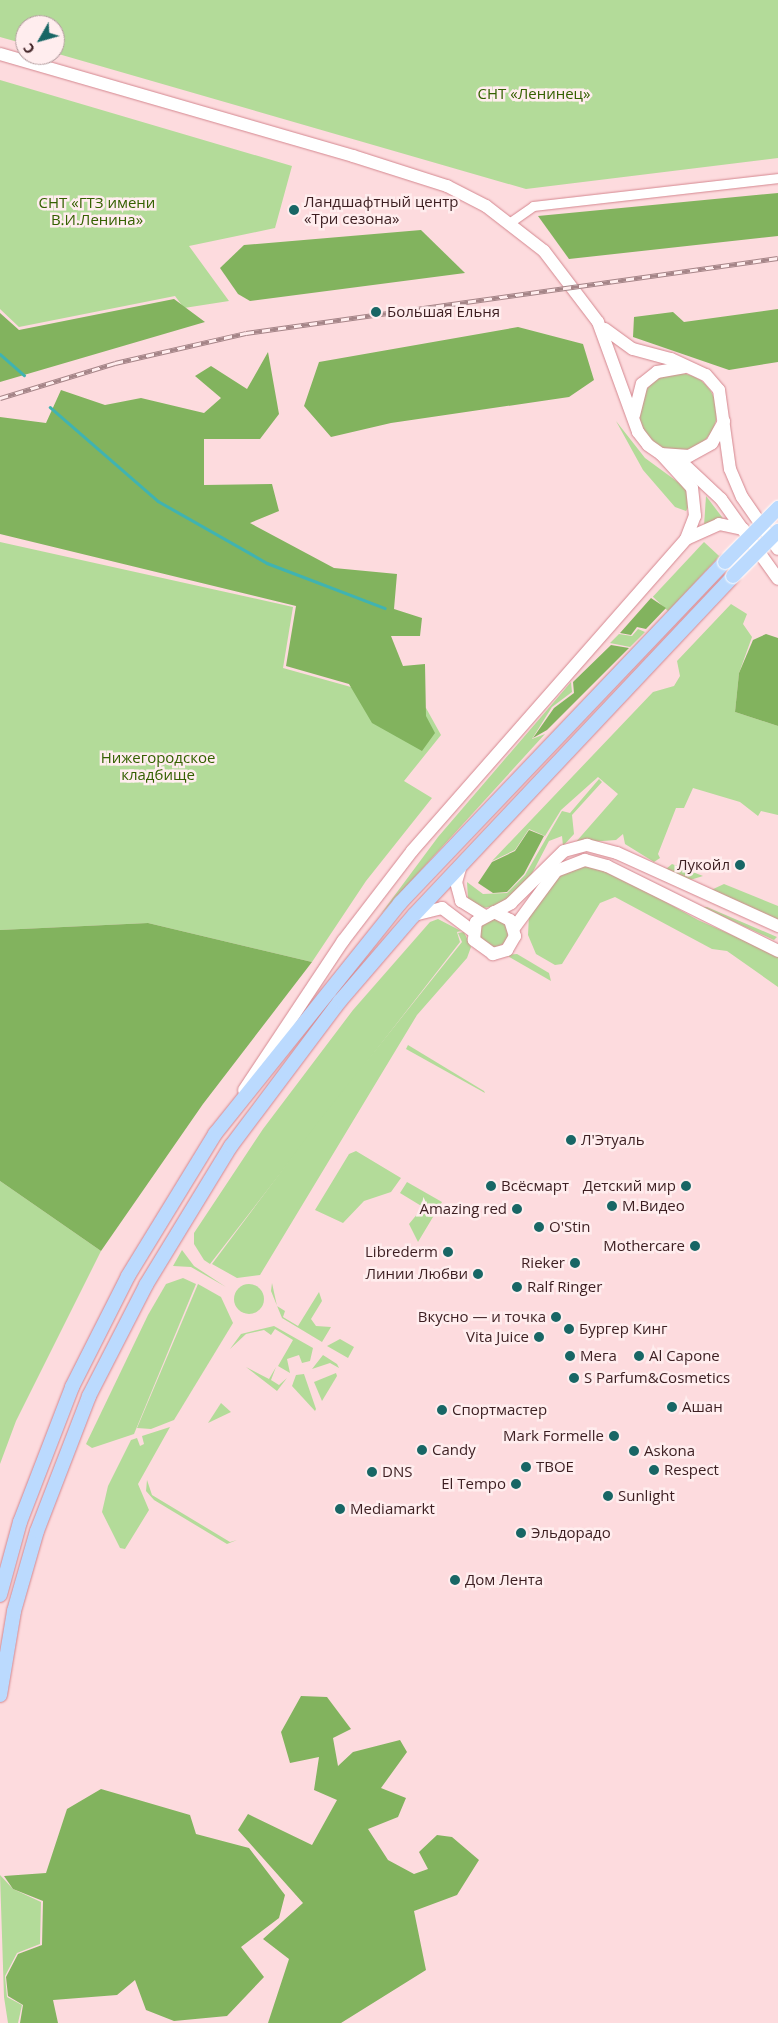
<!DOCTYPE html>
<html>
<head>
<meta charset="utf-8">
<style>
	body { margin:0 }
	#map { position:relative; width:778px; height:2023px; overflow:hidden; background:#fddbde; font-family:"Open Sans",sans-serif }
	div>[style] { position:absolute }
	.green>* { inset:0; background:#b3db99; transform-origin:0 0 }
	.round { border-radius:50% }
	.forest>* { inset:0; background:#82b35e }
	.stream>* { height:2.5px; margin:-1.25px; padding:0 1.25px; transform-origin:1.25px; border-radius:1.25px; background:#40b3b1 }
	.roads { filter:drop-shadow(0 0 1px #d4878f) drop-shadow(0 0 1px #d4878f) }
	.minor>* { height:9px; margin:-4.5px; padding:0 4.5px; transform-origin:4.5px; border-radius:4.5px; background:#fff }
	.secondary>* { height:12px; margin:-6px; padding:0 6px; transform-origin:6px; border-radius:6px; background:#fff }
	.primary>* { height:14px; margin:-7px; padding:0 7px; transform-origin:7px; border-radius:7px; background:#bbdafe }
	.rail>* { height:4.5px; margin-top:-2.25px; transform-origin:0; background:repeating-linear-gradient(90deg,#ffedee 0 8px,#a58588 0 16px); box-sizing:border-box; border-block:1px solid #a58588 }
	.bridges { filter:drop-shadow(0 0 1px #fff) drop-shadow(0 0 1px #fff) }
	.primary-bridge>* { height:14px; margin:-7px; padding:0 7px; transform-origin:7px; border-radius:7px; background:#bbdafe }
	.dots>* { width:14px; height:14px; translate:-50% -50%; box-sizing:border-box; border:2px solid #ffedee; border-radius:50% }
	span { translate:-50% -50%; white-space:nowrap; text-align:center; line-height:1.15; -webkit-text-stroke:5px #ffedee; paint-order:stroke }
	.park-label { font-size:15px; color:#346000 }
	.poi-label { font-size:15px; color:#3c1e21 }
	.left { translate:0 -50%; text-align:left }
	.right { translate:-100% -50%; text-align:right }
	.north { position:absolute; left:15px; top:15px; width:50px; height:50px; box-sizing:border-box; background:#ffedee; border:1px solid #b19a9c; border-radius:50%; rotate:232deg; font-size:14px; font-weight:700; line-height:20px; text-align:center; color:#3c1e21 }
	.north::after { content:''; display:block; margin:auto; width:18px; height:22px; background:#186665; clip-path:polygon(50% 0,100% 100%,50% 72%,0 100%) }
</style>
</head>
<body>
<div id="map">
	<div class="green">
		<i style="clip-path:polygon(0 0,778px 0,778px 158px,526px 189px,55px 53px,55px 25px,25px 25px,25px 44px,0 37px)"></i>
		<i style="clip-path:polygon(0 80px,292px 166px,275px 228px,189px 246px,229px 301px,184px 308px,175px 296px,19px 327px,0 309px)"></i>
		<i class="round" style="left:639px;top:373px;width:78px;height:78px"></i>
		<i style="clip-path:polygon(616px 421px,645px 458px,686px 488px,689px 506px,686px 511px,675px 507px,643px 470px)"></i>
		<i style="clip-path:polygon(706px 496px,725px 521px,704px 526px)"></i>
		<i style="clip-path:polygon(0 542px,293px 607px,283px 668px,426px 708px,441px 735px,404px 781px,432px 798px,366px 881px,312px 962px,148px 923px,0 930px)"></i>
		<i style="left:704px;top:542px;width:21px;height:75px;rotate:43deg"></i>
		<i style="clip-path:polygon(731px 604px,747px 614px,743px 624px,752px 637px,739px 673px,735px 712px,778px 726px,778px 815px,761px 811px,758px 816px,740px 802px,693px 788px,684px 808px,676px 808px,658px 854px,660px 858px,654px 862px,625px 844px,623px 834px,616px 840px,575px 843px,618px 794px,598px 777px,561px 810px,545px 836px,529px 829px,515px 850px,492px 861px,653px 692px,674px 686px,680px 676px,677px 661px)"></i>
		<i style="clip-path:polygon(638px 629px,645px 632px,630px 647px,610px 643px,619px 634px,632px 636px)"></i>
		<i style="clip-path:polygon(571px 682px,572px 692px,552px 707px,532px 739px,545px 734px,380px 915px,438px 837px)"></i>
		<i style="clip-path:polygon(599px 779px,602px 782px,572px 815px,574px 834px,563px 846px,562px 836px,549px 841px,525px 887px,496px 906px,483px 908px,468px 899px,467px 882px,483px 894px,507px 893px,525px 875px,562px 811px,570px 813px)"></i>
		<i style="clip-path:polygon(573px 863px,616px 874px,698px 920px,778px 955px,778px 987px,727px 951px,712px 949px,615px 897px,600px 903px,562px 964px,555px 965px,536px 954px,528px 935px,529px 915px,554px 878px)"></i>
		<i style="clip-path:polygon(672px 864px,703px 876px,690px 880px,666px 869px)"></i>
		<i style="clip-path:polygon(724px 884px,778px 906px,778px 920px,709px 891px)"></i>
		<i style="clip-path:polygon(702px 907px,707px 907px,777px 937px,774px 940px)"></i>
		<i style="clip-path:polygon(438px 919px,461px 931px,457px 932px,460px 942px,210px 1264px,204px 1260px,194px 1244px,194px 1233px,263px 1129px,353px 1010px,430px 922px)"></i>
		<i class="round" style="left:480px;top:919px;width:28px;height:28px"></i>
		<i style="clip-path:polygon(464px 932px,471px 947px,467px 958px,417px 1015px,260px 1275px,237px 1278px,212px 1264px,322px 1117px,462px 942px,458px 933px)"></i>
		<i style="clip-path:polygon(517px 954px,549px 973px,551px 981px,506px 955px)"></i>
		<i style="clip-path:polygon(408px 1045px,484px 1091px,485px 1093px,406px 1049px)"></i>
		<i style="clip-path:polygon(356px 1151px,401px 1178px,391px 1192px,364px 1201px,343px 1223px,315px 1210px,349px 1154px)"></i>
		<i style="clip-path:polygon(0 1181px,101px 1251px,16px 1421px,0 1464px)"></i>
		<i style="clip-path:polygon(407px 1182px,442px 1202px,418px 1242px,409px 1224px,423px 1207px,400px 1193px)"></i>
		<i style="clip-path:polygon(182px 1250px,194px 1266px,226px 1287px,191px 1267px,173px 1266px)"></i>
		<i style="clip-path:polygon(183px 1278px,196px 1284px,134px 1434px,92px 1448px,86px 1444px,148px 1315px,166px 1284px)"></i>
		<i style="clip-path:polygon(272px 1283px,277px 1306px,285px 1311px,283px 1317px,298px 1326px,319px 1292px,322px 1301px,311px 1319px,316px 1326px,331px 1327px,322px 1342px,282px 1318px,271px 1291px)"></i>
		<i style="clip-path:polygon(198px 1284px,221px 1297px,233px 1323px,174px 1420px,151px 1429px,137px 1428px)"></i>
		<i class="round" style="left:234px;top:1284px;width:30px;height:30px"></i>
		<i style="clip-path:polygon(274px 1326px,313px 1348px,310px 1361px,302px 1363px,299px 1355px,287px 1359px,290px 1373px,278px 1366px,293px 1340px,275px 1329px,271px 1335px,264px 1330px,246px 1334px,230px 1349px,241px 1334px)"></i>
		<i style="clip-path:polygon(340px 1339px,354px 1347px,348px 1358px,327px 1346px)"></i>
		<i style="clip-path:polygon(323px 1355px,337px 1364px,339px 1368px,330px 1363px,312px 1369px)"></i>
		<i style="clip-path:polygon(246px 1367px,269px 1379px,276px 1367px,271px 1380px,279px 1385px,287px 1378px,277px 1391px)"></i>
		<i style="clip-path:polygon(336px 1373px,337px 1376px,322px 1401px,314px 1382px)"></i>
		<i style="clip-path:polygon(304px 1374px,316px 1409px,315px 1411px,292px 1386px,296px 1375px)"></i>
		<i style="clip-path:polygon(221px 1403px,231px 1412px,208px 1423px)"></i>
		<i style="clip-path:polygon(170px 1427px,138px 1484px,149px 1510px,125px 1549px,120px 1548px,102px 1512px,108px 1486px,131px 1440px,137px 1438px,140px 1446px,144px 1444px,142px 1436px)"></i>
		<i style="clip-path:polygon(147px 1480px,152px 1495px,230px 1542px,237px 1540px,227px 1544px,154px 1500px,146px 1491px)"></i>
		<i style="clip-path:polygon(0 1875px,13px 1889px,41px 1902px,40px 1944px,17px 1953px,5px 1976px,7px 1997px,22px 2005px,18px 2023px,8px 2023px,4px 1997px)"></i>
	</div>
	<div class="forest">
		<i style="clip-path:polygon(778px 193px,778px 236px,569px 259px,538px 216px)"></i>
		<i style="clip-path:polygon(421px 230px,465px 273px,250px 301px,238px 294px,220px 268px,244px 245px)"></i>
		<i style="clip-path:polygon(174px 299px,205px 322px,0 382px,0 313px,19px 330px)"></i>
		<i style="clip-path:polygon(778px 309px,778px 362px,729px 370px,633px 337px,634px 317px,673px 312px,684px 322px)"></i>
		<i style="clip-path:polygon(518px 327px,583px 344px,594px 380px,569px 397px,391px 423px,331px 437px,304px 406px,319px 362px)"></i>
		<i style="clip-path:polygon(268px 352px,279px 414px,260px 439px,204px 439px,204px 485px,272px 484px,279px 511px,250px 523px,334px 568px,397px 574px,394px 609px,422px 618px,420px 636px,391px 636px,403px 666px,425px 664px,426px 716px,435px 733px,422px 751px,372px 723px,349px 684px,286px 666px,296px 606px,0 534px,0 417px,46px 423px,61px 390px,105px 405px,141px 398px,204px 413px,221px 398px,195px 376px,211px 366px,247px 389px)"></i>
		<i style="clip-path:polygon(651px 598px,666px 608px,646px 629px,637px 627px,631px 635px,620px 633px)"></i>
		<i style="clip-path:polygon(766px 634px,778px 638px,778px 726px,735px 712px,739px 673px,753px 640px)"></i>
		<i style="clip-path:polygon(611px 645px,629px 648px,547px 730px,533px 738px,554px 708px,574px 693px,573px 682px)"></i>
		<i style="clip-path:polygon(529px 830px,544px 836px,524px 874px,507px 892px,493px 893px,478px 883px,492px 862px,515px 851px)"></i>
		<i style="clip-path:polygon(148px 923px,312px 962px,203px 1104px,101px 1251px,0 1181px,0 930px)"></i>
		<i style="clip-path:polygon(301px 1696px,327px 1697px,351px 1729px,333px 1738px,338px 1766px,353px 1752px,400px 1740px,407px 1752px,381px 1788px,406px 1798px,398px 1817px,368px 1829px,388px 1860px,414px 1874px,428px 1869px,419px 1852px,437px 1835px,452px 1837px,479px 1860px,457px 1895px,414px 1911px,426px 1970px,341px 2023px,268px 2023px,289px 1959px,263px 1939px,303px 1903px,238px 1830px,248px 1814px,312px 1845px,337px 1800px,314px 1790px,319px 1757px,290px 1763px,281px 1732px)"></i>
		<i style="clip-path:polygon(101px 1789px,190px 1815px,196px 1834px,249px 1848px,285px 1895px,279px 1918px,241px 1947px,264px 1977px,227px 2016px,174px 2021px,146px 2010px,135px 1980px,117px 1995px,53px 2000px,58px 2023px,20px 2023px,23px 2005px,8px 1996px,6px 1977px,18px 1954px,42px 1945px,43px 1901px,13px 1889px,4px 1876px,46px 1873px,67px 1809px)"></i>
	</div>
	<div class="stream">
		<i style="left:0;top:354px;width:32px;rotate:41deg"></i>
		<i style="left:50px;top:407px;width:143px;rotate:41deg"></i>
		<i style="left:158px;top:501px;width:125px;rotate:29.6deg"></i>
		<i style="left:267px;top:563px;width:126px;rotate:20.9deg"></i>
	</div>
	<div class="roads">
		<div class="minor">
			<i style="left:509px;top:223px;width:29px;rotate:-35deg"></i>
			<i style="left:533px;top:206px;width:247px;rotate:-6.5deg"></i>
		</div>
		<div class="secondary">
			<i style="left:0;top:54px;width:367px;rotate:16.1deg"></i>
			<i style="left:353px;top:156px;width:99px;rotate:17.7deg"></i>
			<i style="left:447px;top:186px;width:44px;rotate:27.1deg"></i>
			<i style="left:486px;top:206px;width:73px;rotate:37.8deg"></i>
			<i style="left:544px;top:251px;width:89px;rotate:52.7deg"></i>
			<i style="left:598px;top:322px;width:117px;rotate:70deg"></i>
			<i style="left:638px;top:432px;width:16px;rotate:52deg"></i>
			<i style="left:648px;top:445px;width:16px;rotate:35deg"></i>
			<i style="left:661px;top:454px;width:28px;rotate:4deg"></i>
			<i style="left:689px;top:456px;width:26px;rotate:-29deg"></i>
			<i style="left:712px;top:443px;width:25px;rotate:-61deg"></i>
			<i style="left:605px;top:329px;width:34px;rotate:36deg"></i>
			<i style="left:633px;top:349px;width:39px;rotate:15deg"></i>
			<i style="left:671px;top:359px;width:38px;rotate:25deg"></i>
			<i style="left:706px;top:375px;width:20px;rotate:49deg"></i>
			<i style="left:719px;top:390px;width:80px;rotate:82.1deg"></i>
			<i style="left:730px;top:469px;width:30px;rotate:67deg"></i>
			<i style="left:742px;top:497px;width:63px;rotate:55.3deg"></i>
			<i style="left:634px;top:415px;width:32px;rotate:-76deg"></i>
			<i style="left:642px;top:384px;width:19px;rotate:-39deg"></i>
			<i style="left:657px;top:372px;width:27px;rotate:-10deg"></i>
			<i style="left:676px;top:457px;width:62px;rotate:43deg"></i>
			<i style="left:721px;top:499px;width:98px;rotate:54.5deg"></i>
			<i style="left:686px;top:539px;width:36px;rotate:-24deg"></i>
			<i style="left:719px;top:524px;width:25px;rotate:12deg"></i>
			<i style="left:461px;top:865px;width:18px;rotate:106deg"></i>
			<i style="left:456px;top:882px;width:20px;rotate:75deg"></i>
			<i style="left:461px;top:901px;width:26px;rotate:32deg"></i>
			<i style="left:494px;top:912px;width:18px;rotate:27deg"></i>
			<i style="left:510px;top:920px;width:17px;rotate:73deg"></i>
			<i style="left:515px;top:936px;width:16px;rotate:120deg"></i>
			<i style="left:507px;top:950px;width:15px;rotate:164deg"></i>
			<i style="left:493px;top:954px;width:24px;rotate:-144deg"></i>
			<i style="left:474px;top:940px;width:18px;rotate:-84deg"></i>
			<i style="left:476px;top:922px;width:40px;rotate:-28deg"></i>
			<i style="left:511px;top:903px;width:74px;rotate:-44.5deg"></i>
			<i style="left:564px;top:851px;width:24px;rotate:-15deg"></i>
			<i style="left:587px;top:845px;width:31px;rotate:15deg"></i>
			<i style="left:617px;top:853px;width:177px;rotate:24.4deg"></i>
			<i style="left:414px;top:915px;width:29px;rotate:-14deg"></i>
			<i style="left:442px;top:908px;width:39px;rotate:37deg"></i>
			<i style="left:514px;top:928px;width:71px;rotate:-53.6deg"></i>
			<i style="left:556px;top:871px;width:31px;rotate:-21deg"></i>
			<i style="left:585px;top:860px;width:23px;rotate:15deg"></i>
			<i style="left:607px;top:866px;width:191px;rotate:26.4deg"></i>
			<i style="left:244px;top:1090px;width:179px;rotate:-56.4deg"></i>
			<i style="left:343px;top:941px;width:113px;rotate:-52.5deg"></i>
			<i style="left:412px;top:851px;width:415px;rotate:-48.7deg"></i>
			<i style="left:686px;top:539px;width:25px;rotate:-69deg"></i>
			<i style="left:695px;top:516px;width:28px;rotate:-96deg"></i>
			<i style="left:692px;top:488px;width:46px;rotate:-132.4deg"></i>
		</div>
		<div class="primary">
			<i style="left:0;top:1595px;width:76px;rotate:-74.7deg"></i>
			<i style="left:20px;top:1522px;width:145px;rotate:-68.9deg"></i>
			<i style="left:72px;top:1387px;width:124px;rotate:-63.2deg"></i>
			<i style="left:128px;top:1276px;width:167px;rotate:-58.5deg"></i>
			<i style="left:215px;top:1134px;width:296px;rotate:-51.3deg"></i>
			<i style="left:400px;top:903px;width:471px;rotate:-46.4deg"></i>
			<i style="left:0;top:1695px;width:85px;rotate:-80.5deg"></i>
			<i style="left:14px;top:1611px;width:83px;rotate:-74deg"></i>
			<i style="left:37px;top:1531px;width:145px;rotate:-68.9deg"></i>
			<i style="left:89px;top:1396px;width:125px;rotate:-62.8deg"></i>
			<i style="left:146px;top:1285px;width:163px;rotate:-58.6deg"></i>
			<i style="left:231px;top:1146px;width:181px;rotate:-53.1deg"></i>
			<i style="left:340px;top:1001px;width:113px;rotate:-49.3deg"></i>
			<i style="left:414px;top:915px;width:465px;rotate:-46.7deg"></i>
		</div>
	</div>
	<div class="rail">
		<i style="left:0;top:398px;width:120px;rotate:-16.9deg"></i>
		<i style="left:115px;top:363px;width:134px;rotate:-12.9deg"></i>
		<i style="left:246px;top:333px;width:537px;rotate:-8.02deg"></i>
	</div>
	<div class="bridges">
		<div class="primary-bridge">
			<i style="left:725px;top:562px;width:76px;rotate:-45.5deg"></i>
			<i style="left:733px;top:576px;width:64px;rotate:-45deg"></i>
		</div>
	</div>
	<div class="dots">
		<i style="left:294px;top:210px;background:#186665"></i>
		<i style="left:376px;top:312px;background:#186665"></i>
		<i style="left:740px;top:865px;background:#186665"></i>
		<i style="left:571px;top:1140px;background:#186665"></i>
		<i style="left:491px;top:1186px;background:#186665"></i>
		<i style="left:686px;top:1186px;background:#186665"></i>
		<i style="left:612px;top:1206px;background:#186665"></i>
		<i style="left:517px;top:1209px;background:#186665"></i>
		<i style="left:539px;top:1227px;background:#186665"></i>
		<i style="left:695px;top:1246px;background:#186665"></i>
		<i style="left:448px;top:1252px;background:#186665"></i>
		<i style="left:575px;top:1263px;background:#186665"></i>
		<i style="left:478px;top:1274px;background:#186665"></i>
		<i style="left:517px;top:1287px;background:#186665"></i>
		<i style="left:556px;top:1317px;background:#186665"></i>
		<i style="left:569px;top:1329px;background:#186665"></i>
		<i style="left:539px;top:1337px;background:#186665"></i>
		<i style="left:570px;top:1356px;background:#186665"></i>
		<i style="left:639px;top:1356px;background:#186665"></i>
		<i style="left:574px;top:1378px;background:#186665"></i>
		<i style="left:672px;top:1407px;background:#186665"></i>
		<i style="left:442px;top:1410px;background:#186665"></i>
		<i style="left:614px;top:1436px;background:#186665"></i>
		<i style="left:422px;top:1450px;background:#186665"></i>
		<i style="left:634px;top:1451px;background:#186665"></i>
		<i style="left:526px;top:1467px;background:#186665"></i>
		<i style="left:654px;top:1470px;background:#186665"></i>
		<i style="left:372px;top:1472px;background:#186665"></i>
		<i style="left:516px;top:1484px;background:#186665"></i>
		<i style="left:608px;top:1496px;background:#186665"></i>
		<i style="left:340px;top:1509px;background:#186665"></i>
		<i style="left:521px;top:1533px;background:#186665"></i>
		<i style="left:455px;top:1580px;background:#186665"></i>
	</div>
	<div class="park-label">
		<span style="left:534px;top:94px">СНТ «Ленинец»</span>
		<span style="left:97px;top:211px">СНТ «ГТЗ имени<br>В.И.Ленина»</span>
		<span style="left:158px;top:766px">Нижегородское<br>кладбище</span>
	</div>
	<div class="poi-label">
		<span class="left" style="left:304px;top:210px">Ландшафтный центр<br>«Три сезона»</span>
		<span class="left" style="left:387px;top:312px">Большая Ельня</span>
		<span class="right" style="left:730px;top:865px">Лукойл</span>
		<span class="left" style="left:581px;top:1140px">Л'Этуаль</span>
		<span class="left" style="left:501px;top:1186px">Всёсмарт</span>
		<span class="right" style="left:676px;top:1186px">Детский мир</span>
		<span class="left" style="left:622px;top:1206px">М.Видео</span>
		<span class="right" style="left:507px;top:1209px">Amazing red</span>
		<span class="left" style="left:549px;top:1227px">O'Stin</span>
		<span class="right" style="left:685px;top:1246px">Mothercare</span>
		<span class="right" style="left:438px;top:1252px">Librederm</span>
		<span class="right" style="left:565px;top:1263px">Rieker</span>
		<span class="right" style="left:468px;top:1274px">Линии Любви</span>
		<span class="left" style="left:527px;top:1287px">Ralf Ringer</span>
		<span class="right" style="left:546px;top:1317px">Вкусно — и точка</span>
		<span class="left" style="left:579px;top:1329px">Бургер Кинг</span>
		<span class="right" style="left:529px;top:1337px">Vita Juice</span>
		<span class="left" style="left:580px;top:1356px">Мега</span>
		<span class="left" style="left:649px;top:1356px">Al Capone</span>
		<span class="left" style="left:584px;top:1378px">S Parfum&amp;Cosmetics</span>
		<span class="left" style="left:682px;top:1407px">Ашан</span>
		<span class="left" style="left:452px;top:1410px">Спортмастер</span>
		<span class="right" style="left:604px;top:1436px">Mark Formelle</span>
		<span class="left" style="left:432px;top:1450px">Candy</span>
		<span class="left" style="left:644px;top:1451px">Askona</span>
		<span class="left" style="left:536px;top:1467px">ТВОЕ</span>
		<span class="left" style="left:664px;top:1470px">Respect</span>
		<span class="left" style="left:382px;top:1472px">DNS</span>
		<span class="right" style="left:506px;top:1484px">El Tempo</span>
		<span class="left" style="left:618px;top:1496px">Sunlight</span>
		<span class="left" style="left:350px;top:1509px">Mediamarkt</span>
		<span class="left" style="left:531px;top:1533px">Эльдорадо</span>
		<span class="left" style="left:465px;top:1580px">Дом Лента</span>
	</div>
	<div class="north">С</div>
</div>
</body>
</html>
